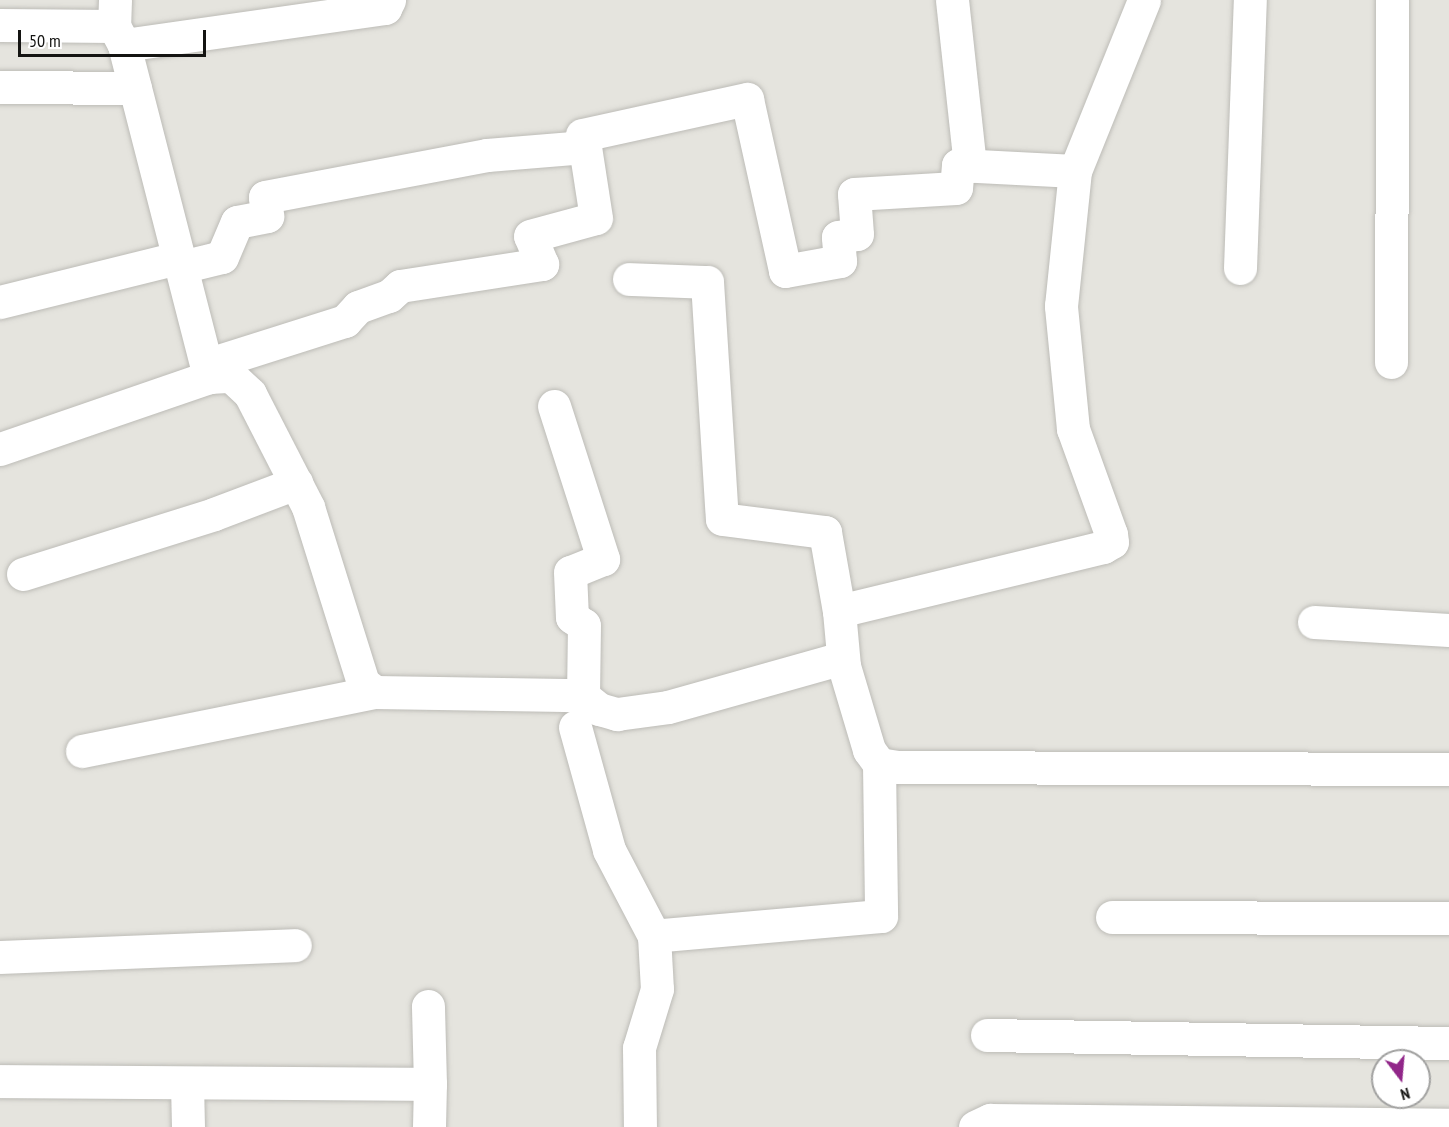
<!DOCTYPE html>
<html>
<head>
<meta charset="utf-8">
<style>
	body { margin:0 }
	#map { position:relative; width:1449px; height:1127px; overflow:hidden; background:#e5e4de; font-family:"PT Sans Narrow",sans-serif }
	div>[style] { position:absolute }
	.roads { filter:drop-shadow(0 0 2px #bdbcb7) drop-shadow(0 0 2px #bdbcb7) }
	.minor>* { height:33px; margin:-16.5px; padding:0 16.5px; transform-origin:16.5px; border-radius:16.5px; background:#fff }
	span { translate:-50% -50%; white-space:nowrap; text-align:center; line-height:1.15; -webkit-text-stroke:6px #fff; paint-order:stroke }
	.north { position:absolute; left:1371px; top:1049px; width:60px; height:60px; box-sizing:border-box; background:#fff; border:2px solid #a1a1a0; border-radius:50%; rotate:164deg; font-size:16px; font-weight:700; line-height:24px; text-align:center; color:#141412 }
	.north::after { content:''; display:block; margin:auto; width:21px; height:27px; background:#912689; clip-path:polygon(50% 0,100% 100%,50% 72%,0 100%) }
	.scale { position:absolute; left:18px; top:30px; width:188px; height:27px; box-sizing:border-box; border:3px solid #141412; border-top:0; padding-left:8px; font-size:18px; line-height:21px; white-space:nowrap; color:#141412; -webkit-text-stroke:4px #fff; paint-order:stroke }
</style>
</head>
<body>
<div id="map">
	<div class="roads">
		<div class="minor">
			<i style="left:115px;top:0;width:26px;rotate:92deg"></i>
			<i style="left:114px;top:26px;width:21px;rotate:62deg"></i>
			<i style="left:124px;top:45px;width:343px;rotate:75.6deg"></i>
			<i style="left:952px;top:0;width:167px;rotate:83.8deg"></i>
			<i style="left:0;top:25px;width:114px;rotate:0.5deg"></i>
			<i style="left:124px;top:45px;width:264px;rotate:-8.1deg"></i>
			<i style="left:385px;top:8px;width:9px;rotate:-63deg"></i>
			<i style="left:0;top:87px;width:135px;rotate:0.4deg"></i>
			<i style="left:181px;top:267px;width:42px;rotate:-13.7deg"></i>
			<i style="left:222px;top:257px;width:38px;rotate:-67deg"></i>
			<i style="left:237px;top:222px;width:31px;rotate:-11deg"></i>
			<i style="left:267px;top:216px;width:19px;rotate:-96deg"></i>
			<i style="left:265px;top:197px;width:226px;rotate:-10.7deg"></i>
			<i style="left:487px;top:155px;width:98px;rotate:-4.7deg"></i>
			<i style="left:585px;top:147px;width:12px;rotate:-104deg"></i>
			<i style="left:582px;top:135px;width:169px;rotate:-12.3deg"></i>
			<i style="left:747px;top:99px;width:176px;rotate:77.5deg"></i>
			<i style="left:785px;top:271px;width:56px;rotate:-10.3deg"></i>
			<i style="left:840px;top:261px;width:24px;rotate:-95deg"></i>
			<i style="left:838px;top:237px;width:19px;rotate:-9deg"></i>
			<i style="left:857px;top:234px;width:40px;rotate:-94.3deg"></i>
			<i style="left:854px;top:194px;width:102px;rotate:-3.4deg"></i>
			<i style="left:956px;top:188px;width:23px;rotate:-85deg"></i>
			<i style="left:958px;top:165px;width:117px;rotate:2.9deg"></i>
			<i style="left:1240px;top:268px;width:268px;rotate:-87.9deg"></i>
			<i style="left:629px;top:279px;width:78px;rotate:2.2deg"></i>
			<i style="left:707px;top:282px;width:237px;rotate:86.4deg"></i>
			<i style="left:722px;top:519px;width:104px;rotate:7.2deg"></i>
			<i style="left:825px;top:532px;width:80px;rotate:80deg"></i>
			<i style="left:839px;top:611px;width:272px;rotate:-13.6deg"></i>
			<i style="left:1103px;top:547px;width:10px;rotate:-29deg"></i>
			<i style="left:1112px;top:542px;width:8px;rotate:-97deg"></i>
			<i style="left:1111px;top:534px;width:112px;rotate:-109.9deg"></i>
			<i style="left:1073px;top:429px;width:124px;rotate:-95.6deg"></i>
			<i style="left:1061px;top:306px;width:136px;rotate:-84.1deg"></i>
			<i style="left:1075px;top:171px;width:184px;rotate:-68deg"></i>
			<i style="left:0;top:302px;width:183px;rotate:-13.9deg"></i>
			<i style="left:1391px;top:362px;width:362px;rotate:-89.8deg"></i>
			<i style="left:206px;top:365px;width:146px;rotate:-17.6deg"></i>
			<i style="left:345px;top:321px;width:19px;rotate:-47deg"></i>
			<i style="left:358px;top:307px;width:33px;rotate:-20deg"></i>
			<i style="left:389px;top:296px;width:15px;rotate:-42deg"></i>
			<i style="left:400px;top:286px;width:144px;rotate:-8.8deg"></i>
			<i style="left:542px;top:264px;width:30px;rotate:-113deg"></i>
			<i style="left:530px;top:236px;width:68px;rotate:-15.3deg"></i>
			<i style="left:596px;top:218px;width:72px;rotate:-98.8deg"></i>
			<i style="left:554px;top:406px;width:161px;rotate:72.2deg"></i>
			<i style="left:603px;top:559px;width:35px;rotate:158deg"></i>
			<i style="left:570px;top:572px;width:45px;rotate:87.5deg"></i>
			<i style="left:572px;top:617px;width:14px;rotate:34deg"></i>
			<i style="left:584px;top:625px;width:71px;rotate:90.8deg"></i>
			<i style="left:0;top:449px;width:221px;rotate:-19deg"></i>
			<i style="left:209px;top:377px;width:22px;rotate:-3deg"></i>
			<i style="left:231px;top:376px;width:26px;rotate:43deg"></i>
			<i style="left:250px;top:394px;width:127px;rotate:62.8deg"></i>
			<i style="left:308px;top:507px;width:184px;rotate:72.6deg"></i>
			<i style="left:363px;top:683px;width:15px;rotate:37deg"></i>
			<i style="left:23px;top:574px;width:200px;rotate:-17.4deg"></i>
			<i style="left:214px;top:514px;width:88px;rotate:-20.7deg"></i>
			<i style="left:839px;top:611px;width:55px;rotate:84.8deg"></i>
			<i style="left:1314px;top:622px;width:135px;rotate:3.4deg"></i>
			<i style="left:575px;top:727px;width:128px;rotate:74.5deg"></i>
			<i style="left:609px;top:850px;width:97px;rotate:62.4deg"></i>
			<i style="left:654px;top:936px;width:53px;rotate:86.8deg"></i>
			<i style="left:657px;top:989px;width:62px;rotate:107deg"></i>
			<i style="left:639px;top:1048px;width:79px;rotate:89.3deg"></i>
			<i style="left:82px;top:751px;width:299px;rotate:-11.4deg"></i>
			<i style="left:375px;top:692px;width:190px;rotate:0.9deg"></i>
			<i style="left:565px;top:695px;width:18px;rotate:3deg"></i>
			<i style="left:583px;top:696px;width:21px;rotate:39deg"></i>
			<i style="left:599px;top:709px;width:19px;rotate:16deg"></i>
			<i style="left:617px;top:714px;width:51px;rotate:-7.8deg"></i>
			<i style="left:668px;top:707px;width:170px;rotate:-15.7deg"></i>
			<i style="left:832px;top:661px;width:13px;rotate:23deg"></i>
			<i style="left:844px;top:666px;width:88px;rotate:73.4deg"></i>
			<i style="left:869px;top:750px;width:17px;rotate:54deg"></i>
			<i style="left:879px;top:764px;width:152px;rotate:89.2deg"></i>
			<i style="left:881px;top:916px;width:228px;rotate:175deg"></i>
			<i style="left:879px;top:764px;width:19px;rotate:9deg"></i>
			<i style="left:898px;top:767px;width:551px;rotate:0.21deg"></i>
			<i style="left:1112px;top:917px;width:337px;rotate:0.2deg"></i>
			<i style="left:0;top:957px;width:295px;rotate:-2.3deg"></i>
			<i style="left:987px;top:1035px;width:462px;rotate:1deg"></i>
			<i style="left:0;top:1081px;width:430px;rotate:0.4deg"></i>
			<i style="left:430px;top:1084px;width:78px;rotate:-91.5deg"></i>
			<i style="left:187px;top:1083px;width:44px;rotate:88.7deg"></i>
			<i style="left:429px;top:1127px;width:43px;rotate:-88.7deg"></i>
			<i style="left:975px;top:1127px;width:17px;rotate:-25deg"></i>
			<i style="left:990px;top:1120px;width:459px;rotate:0.6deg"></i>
		</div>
	</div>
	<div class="north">N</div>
	<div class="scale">50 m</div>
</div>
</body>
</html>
